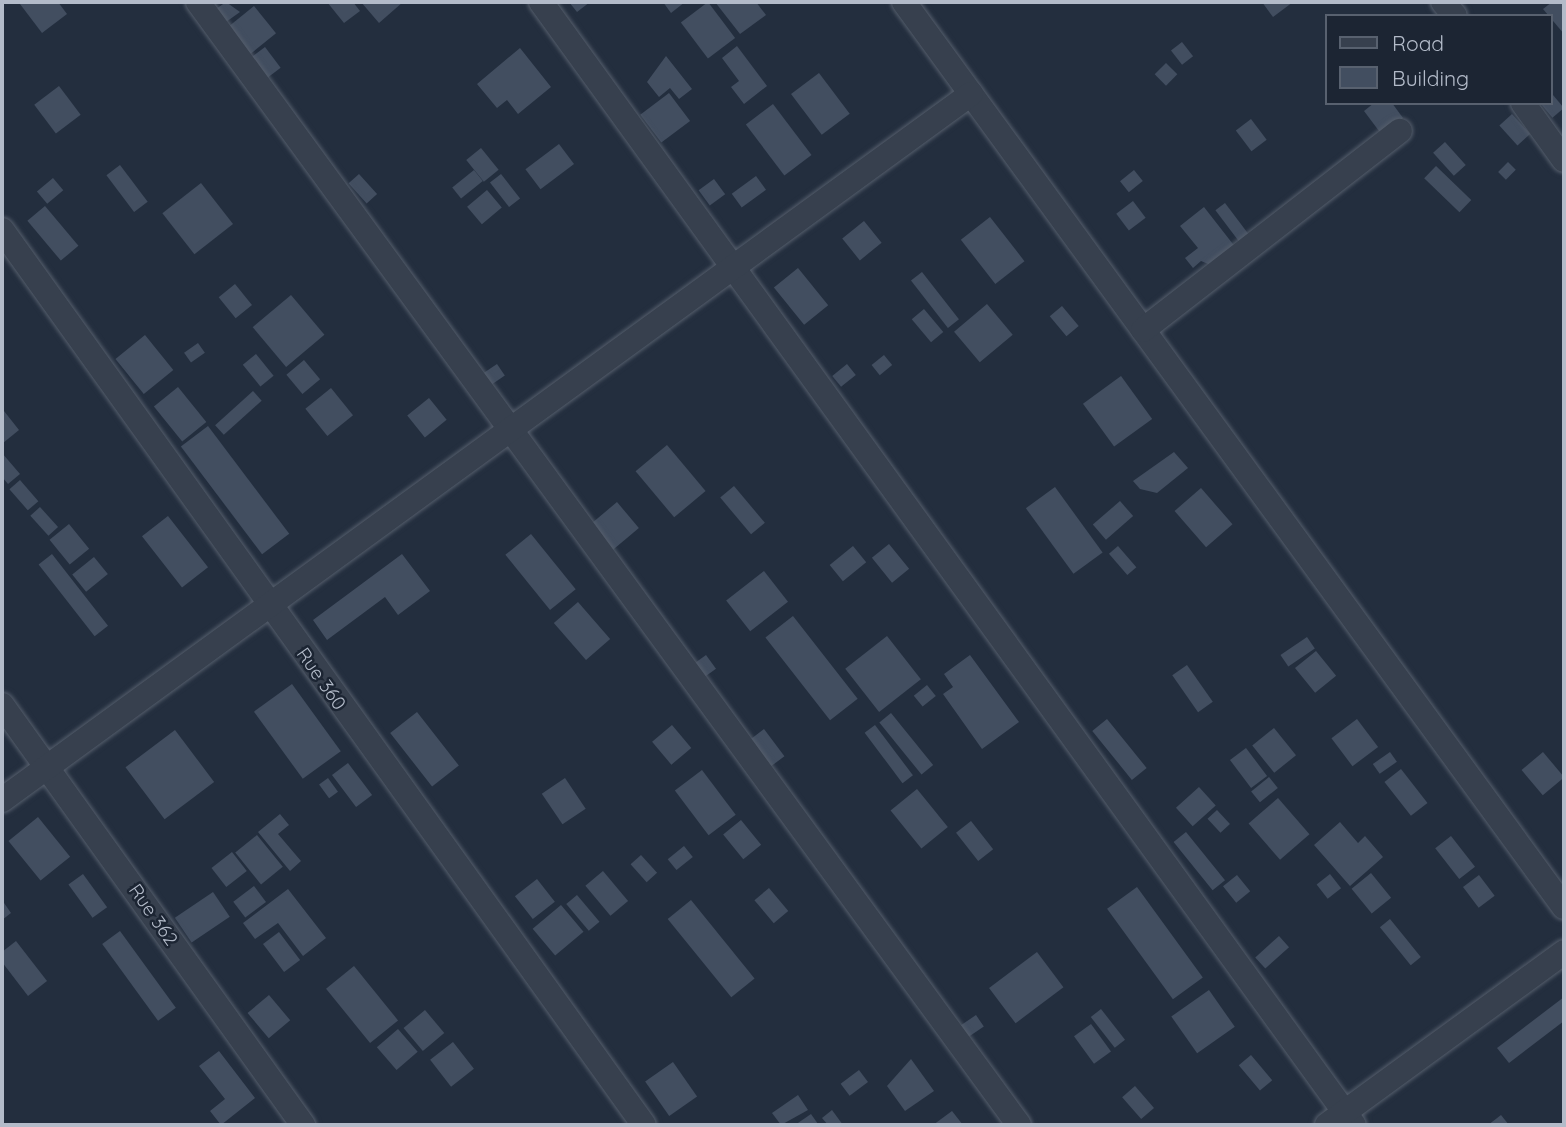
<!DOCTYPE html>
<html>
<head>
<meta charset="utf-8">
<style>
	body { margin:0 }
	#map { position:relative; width:1566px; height:1127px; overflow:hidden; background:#232e3e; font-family:Quicksand,sans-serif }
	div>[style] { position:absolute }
	.building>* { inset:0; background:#424e60; transform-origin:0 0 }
	.roads { filter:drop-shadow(0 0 2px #555e6c) drop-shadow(0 0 2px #555e6c) }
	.street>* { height:24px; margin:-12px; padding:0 12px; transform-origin:12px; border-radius:12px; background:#37404e }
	span { translate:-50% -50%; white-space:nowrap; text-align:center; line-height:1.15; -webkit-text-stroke:5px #1c2533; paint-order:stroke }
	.street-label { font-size:19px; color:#b3bbc9 }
	.frame { position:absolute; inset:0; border:4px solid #b3bbc9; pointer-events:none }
	.legend { position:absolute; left:1325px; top:14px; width:228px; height:91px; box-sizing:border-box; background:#1c2533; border:2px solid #58616f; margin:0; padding:9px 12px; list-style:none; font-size:21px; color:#b3bbc9 }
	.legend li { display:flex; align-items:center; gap:14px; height:35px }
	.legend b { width:35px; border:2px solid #58616f }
</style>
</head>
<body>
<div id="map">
	<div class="building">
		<i style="clip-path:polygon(58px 2px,67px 14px,42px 33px,20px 4px)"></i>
		<i style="clip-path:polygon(226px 2px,240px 12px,226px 22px,216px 9px)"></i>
		<i style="clip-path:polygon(327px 2px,353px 2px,360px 11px,344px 23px)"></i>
		<i style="clip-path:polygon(361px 2px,403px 2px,379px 23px)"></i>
		<i style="clip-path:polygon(569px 2px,590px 2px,577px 12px)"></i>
		<i style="clip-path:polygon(663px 2px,685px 2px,671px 13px)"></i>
		<i style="left:708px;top:2px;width:45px;height:34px;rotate:53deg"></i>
		<i style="clip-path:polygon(715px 2px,756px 2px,766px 15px,740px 34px)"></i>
		<i style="clip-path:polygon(1262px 2px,1293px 2px,1273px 17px)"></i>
		<i style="clip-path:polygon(1552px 2px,1564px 2px,1564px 34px,1543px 9px)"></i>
		<i style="left:254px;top:6px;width:35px;height:33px;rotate:51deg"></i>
		<i style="left:1182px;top:42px;width:18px;height:14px;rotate:52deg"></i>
		<i style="clip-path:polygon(737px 46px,767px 86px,744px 104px,731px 87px,739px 81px,722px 58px)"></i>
		<i style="left:265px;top:47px;width:26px;height:19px;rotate:53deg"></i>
		<i style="clip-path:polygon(520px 48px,551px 87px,518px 114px,507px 100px,497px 108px,477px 84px)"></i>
		<i style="clip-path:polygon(666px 56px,692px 89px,679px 99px,670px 88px,659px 97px,647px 82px)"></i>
		<i style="left:1166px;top:63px;width:16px;height:16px;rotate:45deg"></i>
		<i style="left:819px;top:73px;width:51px;height:35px;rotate:53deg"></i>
		<i style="left:59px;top:86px;width:36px;height:31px;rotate:53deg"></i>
		<i style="left:669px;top:93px;width:35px;height:36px;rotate:53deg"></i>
		<i style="left:1553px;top:95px;width:17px;height:15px;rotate:50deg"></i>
		<i style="clip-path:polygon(1374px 103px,1392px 103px,1403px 118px,1382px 135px,1364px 111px)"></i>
		<i style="left:773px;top:104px;width:64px;height:34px;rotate:53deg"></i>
		<i style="left:1512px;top:114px;width:27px;height:17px;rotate:48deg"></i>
		<i style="left:1251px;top:119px;width:26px;height:19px;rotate:53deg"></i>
		<i style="left:1445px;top:142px;width:31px;height:16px;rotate:48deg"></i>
		<i style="left:559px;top:144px;width:25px;height:42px;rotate:53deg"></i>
		<i style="left:481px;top:148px;width:28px;height:19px;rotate:51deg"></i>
		<i style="left:1508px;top:162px;width:11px;height:14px;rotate:45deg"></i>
		<i style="left:120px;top:165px;width:46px;height:17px;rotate:53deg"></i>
		<i style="left:1436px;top:166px;width:49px;height:17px;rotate:44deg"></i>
		<i style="left:474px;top:170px;width:14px;height:28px;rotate:51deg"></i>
		<i style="left:1134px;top:170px;width:14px;height:18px;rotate:51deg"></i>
		<i style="left:359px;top:174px;width:27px;height:14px;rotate:48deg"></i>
		<i style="left:501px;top:174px;width:31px;height:14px;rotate:52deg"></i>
		<i style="left:756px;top:176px;width:17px;height:30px;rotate:54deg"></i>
		<i style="left:53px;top:178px;width:16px;height:21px;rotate:50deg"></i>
		<i style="left:714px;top:179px;width:19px;height:19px;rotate:54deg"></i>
		<i style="left:201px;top:183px;width:52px;height:49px;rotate:52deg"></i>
		<i style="left:487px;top:190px;width:23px;height:26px;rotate:50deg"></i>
		<i style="left:1133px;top:201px;width:21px;height:21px;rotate:53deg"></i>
		<i style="left:1225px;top:203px;width:43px;height:12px;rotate:53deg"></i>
		<i style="left:45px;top:206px;width:52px;height:23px;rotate:50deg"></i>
		<i style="clip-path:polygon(1204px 207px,1236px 248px,1213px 266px,1201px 261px,1193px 268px,1185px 258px,1198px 248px,1180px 226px)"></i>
		<i style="left:990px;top:217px;width:56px;height:37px;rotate:52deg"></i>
		<i style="left:864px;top:221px;width:28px;height:28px;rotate:51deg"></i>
		<i style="left:798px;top:268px;width:48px;height:31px;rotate:51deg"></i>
		<i style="left:922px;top:272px;width:60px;height:14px;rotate:52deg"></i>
		<i style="left:235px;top:284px;width:27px;height:21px;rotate:51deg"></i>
		<i style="left:291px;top:295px;width:52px;height:50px;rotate:50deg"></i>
		<i style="left:987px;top:304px;width:40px;height:43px;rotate:50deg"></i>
		<i style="left:1062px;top:306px;width:26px;height:16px;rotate:50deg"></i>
		<i style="left:924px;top:309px;width:30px;height:16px;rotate:50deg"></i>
		<i style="left:145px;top:335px;width:45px;height:38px;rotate:51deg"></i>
		<i style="left:198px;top:343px;width:12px;height:17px;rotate:55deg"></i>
		<i style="left:256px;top:354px;width:28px;height:17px;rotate:51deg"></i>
		<i style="left:884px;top:355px;width:13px;height:16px;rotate:51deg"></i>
		<i style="left:304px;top:360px;width:25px;height:23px;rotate:50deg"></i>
		<i style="left:497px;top:364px;width:14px;height:18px;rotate:56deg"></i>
		<i style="left:847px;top:364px;width:14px;height:19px;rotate:51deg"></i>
		<i style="left:1121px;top:376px;width:53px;height:47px;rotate:54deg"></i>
		<i style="left:178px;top:387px;width:45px;height:31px;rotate:51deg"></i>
		<i style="left:331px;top:388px;width:35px;height:33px;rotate:51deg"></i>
		<i style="left:253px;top:391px;width:13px;height:51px;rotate:48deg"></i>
		<i style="left:429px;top:398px;width:28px;height:28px;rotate:51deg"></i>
		<i style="clip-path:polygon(4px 411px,19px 430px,3px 443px,2px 412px)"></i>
		<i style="left:208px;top:426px;width:135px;height:34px;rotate:53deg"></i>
		<i style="left:667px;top:445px;width:60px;height:41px;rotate:50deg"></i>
		<i style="clip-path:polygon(1174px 452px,1188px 468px,1157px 493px,1140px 489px,1133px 481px)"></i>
		<i style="clip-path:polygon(2px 453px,20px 474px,8px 484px,2px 477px)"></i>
		<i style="left:20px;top:480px;width:28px;height:14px;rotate:49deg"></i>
		<i style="left:734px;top:486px;width:48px;height:18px;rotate:50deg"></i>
		<i style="left:1055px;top:487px;width:81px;height:36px;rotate:54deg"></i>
		<i style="left:1201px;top:488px;width:48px;height:35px;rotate:49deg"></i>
		<i style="left:1120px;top:501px;width:20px;height:36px;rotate:49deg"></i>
		<i style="left:617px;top:502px;width:34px;height:38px;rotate:50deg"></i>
		<i style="left:40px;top:507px;width:27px;height:13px;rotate:48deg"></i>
		<i style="left:168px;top:516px;width:65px;height:33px;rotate:52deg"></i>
		<i style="left:69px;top:524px;width:32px;height:25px;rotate:51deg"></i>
		<i style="left:531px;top:534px;width:71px;height:33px;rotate:51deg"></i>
		<i style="left:889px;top:544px;width:32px;height:22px;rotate:51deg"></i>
		<i style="left:853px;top:546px;width:21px;height:30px;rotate:51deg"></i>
		<i style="left:1118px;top:546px;width:28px;height:12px;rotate:49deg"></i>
		<i style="left:52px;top:554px;width:91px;height:17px;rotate:52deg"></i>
		<i style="clip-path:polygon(402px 554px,430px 591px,398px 615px,385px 597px,327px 640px,313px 620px)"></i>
		<i style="left:94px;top:557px;width:22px;height:28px;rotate:51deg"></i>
		<i style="left:764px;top:571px;width:39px;height:48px;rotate:52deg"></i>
		<i style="left:578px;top:602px;width:49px;height:32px;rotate:49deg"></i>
		<i style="left:793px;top:616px;width:105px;height:35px;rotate:52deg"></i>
		<i style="left:887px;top:636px;width:55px;height:53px;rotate:52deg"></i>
		<i style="left:1307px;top:637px;width:14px;height:32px;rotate:56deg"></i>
		<i style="left:1316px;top:651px;width:32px;height:27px;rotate:51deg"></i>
		<i style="left:706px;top:655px;width:17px;height:15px;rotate:54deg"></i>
		<i style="clip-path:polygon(970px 655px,1019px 722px,982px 749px,943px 694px,953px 687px,944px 674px)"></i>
		<i style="left:1187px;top:665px;width:45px;height:18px;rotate:55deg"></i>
		<i style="left:292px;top:684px;width:83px;height:47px;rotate:54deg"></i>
		<i style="left:927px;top:685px;width:14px;height:17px;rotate:51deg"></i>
		<i style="left:417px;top:712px;width:68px;height:34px;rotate:52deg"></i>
		<i style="left:891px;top:713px;width:67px;height:15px;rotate:51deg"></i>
		<i style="left:1107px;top:719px;width:63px;height:19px;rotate:51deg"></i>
		<i style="left:1357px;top:719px;width:35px;height:32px;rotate:53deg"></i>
		<i style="left:672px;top:725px;width:30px;height:26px;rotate:50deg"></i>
		<i style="left:875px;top:725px;width:63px;height:13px;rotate:53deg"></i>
		<i style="left:1274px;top:728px;width:35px;height:28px;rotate:51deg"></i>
		<i style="left:764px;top:729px;width:34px;height:21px;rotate:53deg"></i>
		<i style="left:175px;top:730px;width:65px;height:62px;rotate:53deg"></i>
		<i style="left:1246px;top:748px;width:35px;height:20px;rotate:53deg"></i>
		<i style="left:1390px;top:752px;width:12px;height:21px;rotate:55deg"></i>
		<i style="left:1543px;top:752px;width:33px;height:28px;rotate:50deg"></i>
		<i style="left:348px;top:763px;width:40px;height:20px;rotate:53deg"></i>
		<i style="left:1401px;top:769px;width:43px;height:21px;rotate:52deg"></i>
		<i style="left:702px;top:770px;width:56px;height:34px;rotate:53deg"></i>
		<i style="left:1269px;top:777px;width:14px;height:23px;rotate:51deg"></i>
		<i style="left:328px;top:778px;width:17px;height:11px;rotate:54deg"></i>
		<i style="left:565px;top:778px;width:37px;height:28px;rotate:56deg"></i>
		<i style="left:1199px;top:787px;width:25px;height:31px;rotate:48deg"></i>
		<i style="left:917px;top:789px;width:49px;height:34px;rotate:51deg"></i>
		<i style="left:1278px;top:798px;width:48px;height:39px;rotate:49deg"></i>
		<i style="left:1217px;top:810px;width:19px;height:13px;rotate:47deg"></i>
		<i style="clip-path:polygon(280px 814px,289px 825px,278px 834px,301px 861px,290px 871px,258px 832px)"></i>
		<i style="left:38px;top:817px;width:51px;height:38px;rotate:51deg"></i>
		<i style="left:741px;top:820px;width:32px;height:23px;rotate:51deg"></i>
		<i style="left:971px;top:821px;width:36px;height:19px;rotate:52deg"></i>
		<i style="clip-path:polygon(1340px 822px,1358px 843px,1365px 836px,1383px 857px,1350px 886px,1314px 845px)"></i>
		<i style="left:1186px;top:832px;width:62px;height:16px;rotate:51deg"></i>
		<i style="left:257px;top:835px;width:41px;height:28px;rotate:51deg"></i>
		<i style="left:1451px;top:836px;width:39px;height:20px;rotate:52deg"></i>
		<i style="left:684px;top:846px;width:14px;height:21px;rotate:51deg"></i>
		<i style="left:232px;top:852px;width:24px;height:26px;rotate:52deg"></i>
		<i style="left:641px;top:855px;width:24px;height:14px;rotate:48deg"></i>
		<i style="left:603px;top:871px;width:39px;height:23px;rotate:50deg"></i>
		<i style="left:1371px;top:873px;width:32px;height:25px;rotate:51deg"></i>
		<i style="left:83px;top:874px;width:41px;height:18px;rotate:54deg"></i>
		<i style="left:1330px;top:874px;width:18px;height:17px;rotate:52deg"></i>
		<i style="left:1237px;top:875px;width:21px;height:18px;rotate:51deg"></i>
		<i style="left:1479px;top:875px;width:26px;height:20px;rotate:53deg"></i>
		<i style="left:537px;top:879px;width:29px;height:28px;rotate:52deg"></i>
		<i style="left:254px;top:886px;width:20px;height:26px;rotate:53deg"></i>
		<i style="left:1137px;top:887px;width:112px;height:37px;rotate:54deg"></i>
		<i style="left:769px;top:888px;width:30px;height:19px;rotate:50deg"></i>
		<i style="clip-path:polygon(288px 889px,326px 938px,303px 956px,278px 923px,255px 939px,243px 923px)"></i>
		<i style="left:213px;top:892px;width:30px;height:46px;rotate:56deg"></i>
		<i style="left:577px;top:895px;width:35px;height:14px;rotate:50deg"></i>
		<i style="clip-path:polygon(2px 900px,11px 913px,2px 920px)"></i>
		<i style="left:691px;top:900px;width:101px;height:30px;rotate:51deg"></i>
		<i style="left:561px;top:905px;width:35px;height:37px;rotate:50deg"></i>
		<i style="left:1390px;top:919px;width:49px;height:13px;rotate:51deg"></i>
		<i style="left:120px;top:931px;width:95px;height:22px;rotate:54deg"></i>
		<i style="left:279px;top:932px;width:35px;height:20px;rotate:53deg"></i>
		<i style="left:1279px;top:936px;width:15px;height:32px;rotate:48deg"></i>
		<i style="clip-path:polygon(16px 941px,47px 981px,28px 996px,2px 962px,2px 952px)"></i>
		<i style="left:1037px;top:952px;width:44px;height:60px;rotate:53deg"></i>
		<i style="left:354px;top:966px;width:70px;height:36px;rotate:51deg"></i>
		<i style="left:1209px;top:990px;width:45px;height:46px;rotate:55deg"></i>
		<i style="left:269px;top:995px;width:33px;height:28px;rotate:50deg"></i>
		<i style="clip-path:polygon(1564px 997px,1564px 1021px,1509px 1063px,1497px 1048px)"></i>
		<i style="left:1101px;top:1009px;width:39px;height:13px;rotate:52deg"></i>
		<i style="left:425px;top:1010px;width:30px;height:28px;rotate:50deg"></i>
		<i style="left:976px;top:1015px;width:14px;height:24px;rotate:56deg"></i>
		<i style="left:1091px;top:1024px;width:34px;height:21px;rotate:54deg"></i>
		<i style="left:398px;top:1029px;width:30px;height:28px;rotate:49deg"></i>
		<i style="left:453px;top:1042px;width:34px;height:29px;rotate:52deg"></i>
		<i style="clip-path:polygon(219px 1051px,255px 1098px,221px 1125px,210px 1111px,225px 1099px,199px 1066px)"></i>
		<i style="left:1251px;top:1055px;width:33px;height:16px;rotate:50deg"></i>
		<i style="clip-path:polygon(911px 1059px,934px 1091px,905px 1111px,887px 1086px)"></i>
		<i style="left:673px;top:1062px;width:42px;height:34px;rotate:55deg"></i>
		<i style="left:859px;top:1070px;width:15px;height:23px;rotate:53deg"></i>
		<i style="left:1135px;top:1086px;width:29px;height:17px;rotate:49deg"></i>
		<i style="clip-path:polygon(798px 1095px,808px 1110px,781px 1125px,772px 1113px)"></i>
		<i style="clip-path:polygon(832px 1110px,843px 1125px,828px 1125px,822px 1118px)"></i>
		<i style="clip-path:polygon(952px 1111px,963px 1125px,933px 1125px)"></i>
		<i style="clip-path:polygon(811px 1114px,818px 1124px,795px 1125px)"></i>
		<i style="clip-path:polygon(1501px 1115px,1509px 1125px,1488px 1125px)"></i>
	</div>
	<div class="roads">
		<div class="street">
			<i style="left:198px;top:2px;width:1391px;rotate:53.83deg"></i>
			<i style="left:541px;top:2px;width:1386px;rotate:54.1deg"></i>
			<i style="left:904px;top:2px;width:1120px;rotate:53.9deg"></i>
			<i style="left:1443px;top:2px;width:18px;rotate:49deg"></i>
			<i style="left:1523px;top:103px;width:70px;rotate:54.3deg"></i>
			<i style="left:2px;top:230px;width:1101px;rotate:54.35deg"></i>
			<i style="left:1143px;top:330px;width:325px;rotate:-37.8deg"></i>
			<i style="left:2px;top:705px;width:517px;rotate:54.37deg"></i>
			<i style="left:2px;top:800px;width:1199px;rotate:-36.08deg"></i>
			<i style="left:1327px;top:1125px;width:293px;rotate:-36.1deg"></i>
		</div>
	</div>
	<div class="street-label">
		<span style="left:321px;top:679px;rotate:55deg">Rue 360</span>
		<span style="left:153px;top:915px;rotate:55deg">Rue 362</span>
	</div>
	<div class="frame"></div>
	<ul class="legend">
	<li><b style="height:9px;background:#37404e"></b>Road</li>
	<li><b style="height:19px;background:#424e60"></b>Building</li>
	</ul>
</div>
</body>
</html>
